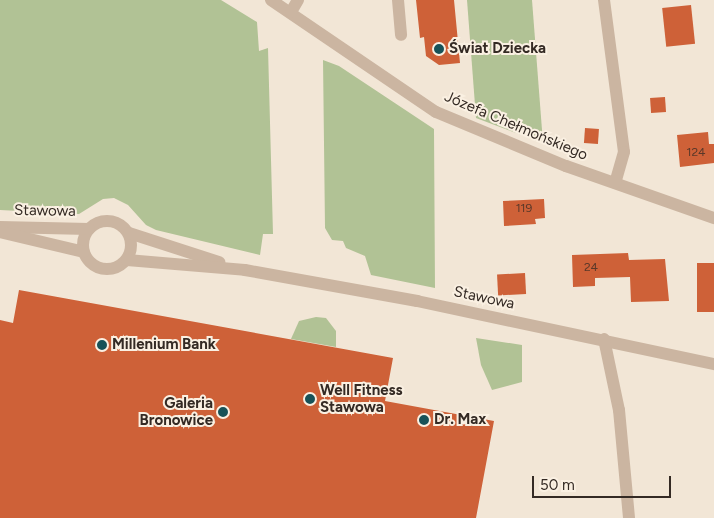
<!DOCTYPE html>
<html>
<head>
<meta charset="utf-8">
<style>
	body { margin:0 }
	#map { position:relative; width:714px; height:518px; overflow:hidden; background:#f2e6d6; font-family:Figtree,sans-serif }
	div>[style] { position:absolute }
	.green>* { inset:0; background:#b1c295 }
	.building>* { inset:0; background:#ce6138; transform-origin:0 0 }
	.minor>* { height:12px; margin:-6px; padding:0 6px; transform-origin:6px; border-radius:6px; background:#cbb5a1 }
	.minor>.ring { margin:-6px; padding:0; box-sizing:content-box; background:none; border:12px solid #cbb5a1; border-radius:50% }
	.dots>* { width:14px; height:14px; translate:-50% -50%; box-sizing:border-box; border:2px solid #faf0e2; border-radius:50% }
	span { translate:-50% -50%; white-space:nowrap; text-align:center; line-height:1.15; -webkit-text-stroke:4px #faf0e2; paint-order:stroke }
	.number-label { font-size:12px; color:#5a3829 }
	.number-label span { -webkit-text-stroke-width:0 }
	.poi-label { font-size:15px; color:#342a24; font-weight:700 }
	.left { translate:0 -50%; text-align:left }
	.right { translate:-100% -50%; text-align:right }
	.street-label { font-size:15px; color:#342a24 }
	.scale { position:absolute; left:532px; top:476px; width:139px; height:22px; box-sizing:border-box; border:2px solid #342a24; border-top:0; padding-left:6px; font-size:15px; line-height:18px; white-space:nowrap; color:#342a24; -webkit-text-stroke:4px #faf0e2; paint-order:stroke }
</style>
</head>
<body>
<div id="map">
	<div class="green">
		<i style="clip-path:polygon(0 0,221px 0,257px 22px,259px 51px,268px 48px,273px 234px,263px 234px,260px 255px,156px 230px,146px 225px,128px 205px,114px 198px,103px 199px,79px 214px,0 210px)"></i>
		<i style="clip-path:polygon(467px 0,532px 0,543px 143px,476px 118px)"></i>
		<i style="clip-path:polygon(323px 60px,339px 66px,434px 129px,435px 288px,371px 275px,365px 256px,346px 248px,343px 241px,332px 240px,325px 228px)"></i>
		<i style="clip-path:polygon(316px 317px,326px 318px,336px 331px,336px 347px,291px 339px,299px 321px)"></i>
		<i style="clip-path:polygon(476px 338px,522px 345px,522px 382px,492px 390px,481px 365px)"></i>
	</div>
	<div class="building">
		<i style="clip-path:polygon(416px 0,454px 0,460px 63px,439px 65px,426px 56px,424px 37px,420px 38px)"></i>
		<i style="left:691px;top:5px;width:39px;height:29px;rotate:84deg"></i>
		<i style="left:665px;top:97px;width:15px;height:15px;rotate:86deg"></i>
		<i style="left:585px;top:128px;width:14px;height:15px;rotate:4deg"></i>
		<i style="clip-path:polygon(708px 132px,709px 144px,714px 144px,714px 163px,680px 167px,677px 135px)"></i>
		<i style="clip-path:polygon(544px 199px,545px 218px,535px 219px,536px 224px,504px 226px,503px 201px)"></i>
		<i style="clip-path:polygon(628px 253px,629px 260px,665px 259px,669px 301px,631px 302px,630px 277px,595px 278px,595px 286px,573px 287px,572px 255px)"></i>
		<i style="left:697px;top:263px;width:17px;height:49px"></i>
		<i style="left:525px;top:273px;width:21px;height:28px;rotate:87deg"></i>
		<i style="clip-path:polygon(19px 290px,393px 358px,385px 401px,494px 421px,476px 518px,0 518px,0 320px,13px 323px)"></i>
	</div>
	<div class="minor">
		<i style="left:271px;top:0;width:199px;rotate:34.2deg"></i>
		<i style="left:436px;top:112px;width:141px;rotate:22.6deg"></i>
		<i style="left:566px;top:166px;width:157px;rotate:19.4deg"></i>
		<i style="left:398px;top:0;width:35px;rotate:85deg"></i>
		<i style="left:604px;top:0;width:153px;rotate:82.5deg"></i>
		<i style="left:624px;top:152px;width:32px;rotate:106deg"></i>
		<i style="left:291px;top:12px;width:14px;rotate:-60deg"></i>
		<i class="ring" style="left:83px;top:221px;width:36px;height:36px"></i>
		<i style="left:0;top:227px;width:89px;rotate:1.3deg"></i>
		<i style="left:0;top:232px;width:86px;rotate:13.4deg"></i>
		<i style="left:129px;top:233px;width:95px;rotate:17.9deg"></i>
		<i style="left:127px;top:260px;width:118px;rotate:4.8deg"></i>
		<i style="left:245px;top:270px;width:175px;rotate:10.2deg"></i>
		<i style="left:417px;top:301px;width:304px;rotate:12deg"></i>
		<i style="left:604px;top:339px;width:73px;rotate:78.1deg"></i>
		<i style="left:619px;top:410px;width:108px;rotate:84.7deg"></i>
	</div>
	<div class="dots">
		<i style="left:439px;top:49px;background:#185258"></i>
		<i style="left:102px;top:345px;background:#185258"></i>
		<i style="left:310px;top:399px;background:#185258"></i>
		<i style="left:223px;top:412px;background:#185258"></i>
		<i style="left:424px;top:420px;background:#185258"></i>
	</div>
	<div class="number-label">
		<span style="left:696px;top:153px">124</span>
		<span style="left:524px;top:209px">119</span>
		<span style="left:591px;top:268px">24</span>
	</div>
	<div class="poi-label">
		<span class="left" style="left:449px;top:49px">Świat Dziecka</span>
		<span class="left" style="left:112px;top:345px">Millenium Bank</span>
		<span class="left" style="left:320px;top:399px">Well Fitness<br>Stawowa</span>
		<span class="right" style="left:213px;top:412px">Galeria<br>Bronowice</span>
		<span class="left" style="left:434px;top:420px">Dr. Max</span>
	</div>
	<div class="street-label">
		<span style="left:516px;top:126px;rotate:23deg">Józefa Chełmońskiego</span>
		<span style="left:45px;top:211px;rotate:1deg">Stawowa</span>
		<span style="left:484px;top:298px;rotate:12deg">Stawowa</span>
	</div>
	<div class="scale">50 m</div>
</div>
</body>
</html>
